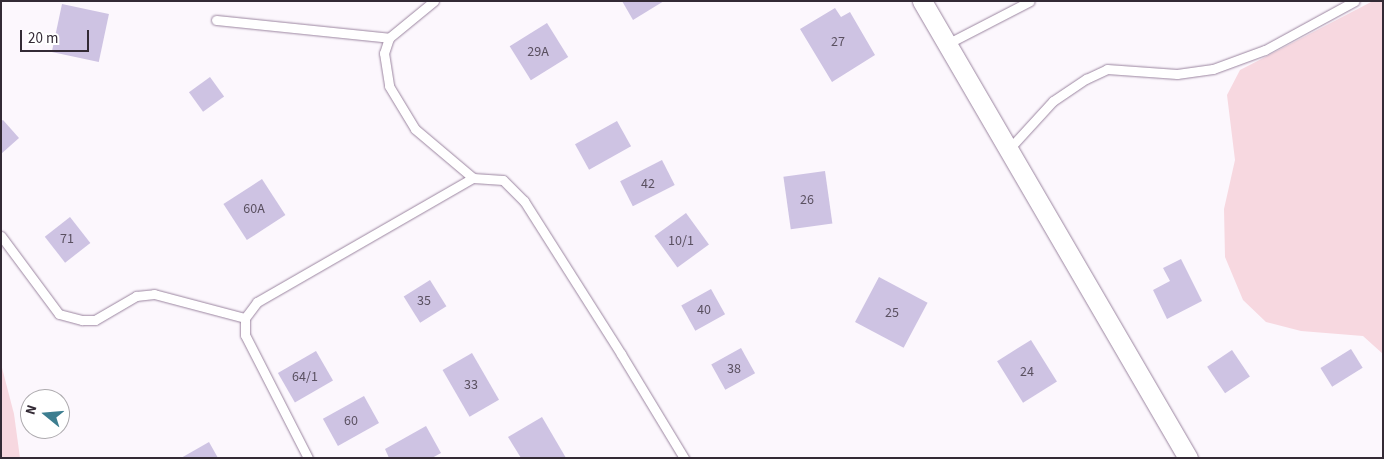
<!DOCTYPE html>
<html>
<head>
<meta charset="utf-8">
<style>
	body { margin:0 }
	#map { position:relative; width:1384px; height:459px; overflow:hidden; background:#fcf7fd; font-family:"Source Sans 3",sans-serif }
	div>[style] { position:absolute }
	.green>* { inset:0; background:#f7d8e0 }
	.building>* { inset:0; background:#cec3e3; transform-origin:0 0 }
	.roads { filter:drop-shadow(0 0 1px #9b85a0) drop-shadow(0 0 1px #9b85a0) }
	.lane>* { height:9px; margin:-4.5px; padding:0 4.5px; transform-origin:4.5px; border-radius:4.5px; background:#fff }
	.street>* { height:19px; margin:-9.5px; padding:0 9.5px; transform-origin:9.5px; border-radius:9.5px; background:#fff }
	span { translate:-50% -50%; white-space:nowrap; text-align:center; line-height:1.15; -webkit-text-stroke:4.5px #fff; paint-order:stroke }
	.number-label { font-size:14px; color:#5a5060 }
	.number-label span { -webkit-text-stroke-width:0 }
	.frame { position:absolute; inset:0; border:2px solid #332a35; pointer-events:none }
	.north { position:absolute; left:20px; top:389px; width:50px; height:50px; box-sizing:border-box; background:#fff; border:1px solid #adaaae; border-radius:50%; rotate:287deg; font-size:14px; font-weight:700; line-height:20px; text-align:center; color:#332a35 }
	.north::after { content:''; display:block; margin:auto; width:18px; height:22px; background:#3d7e90; clip-path:polygon(50% 0,100% 100%,50% 72%,0 100%) }
	.scale { position:absolute; left:20px; top:30px; width:69px; height:22px; box-sizing:border-box; border:2px solid #332a35; border-top:0; padding-left:6px; font-size:15px; line-height:18px; white-space:nowrap; color:#332a35; -webkit-text-stroke:4px #fff; paint-order:stroke }
</style>
</head>
<body>
<div id="map">
	<div class="green">
		<i style="clip-path:polygon(1373px 1px,1383px 1px,1383px 354px,1363px 336px,1301px 331px,1266px 322px,1243px 300px,1225px 257px,1224px 209px,1235px 160px,1227px 95px,1240px 70px)"></i>
		<i style="clip-path:polygon(1px 364px,14px 414px,20px 458px,1px 458px)"></i>
	</div>
	<div class="building">
		<i style="clip-path:polygon(622px 1px,664px 1px,633px 20px)"></i>
		<i style="left:62px;top:4px;width:48px;height:49px;rotate:12deg"></i>
		<i style="clip-path:polygon(835px 8px,841px 17px,850px 12px,875px 55px,832px 82px,800px 29px)"></i>
		<i style="left:547px;top:23px;width:40px;height:44px;rotate:58deg"></i>
		<i style="left:210px;top:77px;width:24px;height:26px;rotate:54deg"></i>
		<i style="clip-path:polygon(3px 120px,19px 138px,1px 154px,1px 121px)"></i>
		<i style="left:617px;top:121px;width:29px;height:48px;rotate:61deg"></i>
		<i style="left:662px;top:160px;width:28px;height:47px;rotate:63deg"></i>
		<i style="left:825px;top:171px;width:53px;height:42px;rotate:82deg"></i>
		<i style="left:262px;top:179px;width:43px;height:46px;rotate:57deg"></i>
		<i style="left:686px;top:213px;width:39px;height:39px;rotate:54deg"></i>
		<i style="left:70px;top:217px;width:33px;height:32px;rotate:52deg"></i>
		<i style="clip-path:polygon(1181px 259px,1202px 301px,1167px 319px,1153px 290px,1170px 281px,1163px 268px)"></i>
		<i style="left:879px;top:277px;width:55px;height:51px;rotate:28deg"></i>
		<i style="left:430px;top:280px;width:31px;height:31px;rotate:58deg"></i>
		<i style="left:711px;top:289px;width:29px;height:34px;rotate:61deg"></i>
		<i style="left:1031px;top:340px;width:49px;height:40px;rotate:58deg"></i>
		<i style="left:741px;top:348px;width:29px;height:34px;rotate:61deg"></i>
		<i style="left:1351px;top:349px;width:22px;height:36px;rotate:58deg"></i>
		<i style="left:1232px;top:350px;width:32px;height:30px;rotate:56deg"></i>
		<i style="left:316px;top:351px;width:34px;height:44px;rotate:60deg"></i>
		<i style="left:472px;top:353px;width:54px;height:34px;rotate:60deg"></i>
		<i style="left:364px;top:396px;width:31px;height:47px;rotate:61deg"></i>
		<i style="clip-path:polygon(542px 417px,566px 458px,521px 458px,508px 437px)"></i>
		<i style="clip-path:polygon(426px 426px,441px 453px,432px 458px,389px 458px,385px 449px)"></i>
		<i style="clip-path:polygon(209px 442px,218px 458px,181px 458px)"></i>
	</div>
	<div class="roads">
		<div class="lane">
			<i style="left:434px;top:1px;width:58px;rotate:140.6deg"></i>
			<i style="left:389px;top:38px;width:16px;rotate:108deg"></i>
			<i style="left:384px;top:53px;width:33px;rotate:81deg"></i>
			<i style="left:389px;top:86px;width:50px;rotate:58.8deg"></i>
			<i style="left:415px;top:129px;width:76px;rotate:40.2deg"></i>
			<i style="left:473px;top:178px;width:30px;rotate:4deg"></i>
			<i style="left:503px;top:180px;width:30px;rotate:45deg"></i>
			<i style="left:524px;top:201px;width:181px;rotate:57.6deg"></i>
			<i style="left:621px;top:354px;width:122px;rotate:58.8deg"></i>
			<i style="left:216px;top:20px;width:174px;rotate:5.9deg"></i>
			<i style="left:947px;top:44px;width:93px;rotate:-27.4deg"></i>
			<i style="left:1009px;top:149px;width:65px;rotate:-47.5deg"></i>
			<i style="left:1053px;top:101px;width:40px;rotate:-34deg"></i>
			<i style="left:1086px;top:79px;width:23px;rotate:-25deg"></i>
			<i style="left:1107px;top:69px;width:70px;rotate:4.1deg"></i>
			<i style="left:1177px;top:74px;width:36px;rotate:-8deg"></i>
			<i style="left:1213px;top:69px;width:55px;rotate:-20.1deg"></i>
			<i style="left:1265px;top:50px;width:102px;rotate:-28.6deg"></i>
			<i style="left:1px;top:236px;width:97px;rotate:53.4deg"></i>
			<i style="left:59px;top:314px;width:24px;rotate:15deg"></i>
			<i style="left:82px;top:320px;width:13px"></i>
			<i style="left:95px;top:320px;width:48px;rotate:-30.3deg"></i>
			<i style="left:136px;top:296px;width:18px;rotate:-6deg"></i>
			<i style="left:154px;top:294px;width:94px;rotate:14.8deg"></i>
			<i style="left:308px;top:458px;width:138px;rotate:-117.1deg"></i>
			<i style="left:245px;top:335px;width:17px;rotate:-90deg"></i>
			<i style="left:245px;top:318px;width:20px;rotate:-53deg"></i>
			<i style="left:257px;top:302px;width:249px;rotate:-29.9deg"></i>
		</div>
		<div class="street">
			<i style="left:922px;top:1px;width:529px;rotate:59.8deg"></i>
		</div>
	</div>
	<div class="number-label">
		<span style="left:838px;top:42px">27</span>
		<span style="left:538px;top:52px">29А</span>
		<span style="left:648px;top:184px">42</span>
		<span style="left:807px;top:200px">26</span>
		<span style="left:254px;top:209px">60А</span>
		<span style="left:67px;top:239px">71</span>
		<span style="left:681px;top:241px">10/1</span>
		<span style="left:424px;top:301px">35</span>
		<span style="left:704px;top:310px">40</span>
		<span style="left:892px;top:313px">25</span>
		<span style="left:734px;top:369px">38</span>
		<span style="left:1027px;top:372px">24</span>
		<span style="left:305px;top:377px">64/1</span>
		<span style="left:471px;top:385px">33</span>
		<span style="left:351px;top:421px">60</span>
	</div>
	<div class="frame"></div>
	<div class="north">N</div>
	<div class="scale">20 m</div>
</div>
</body>
</html>
